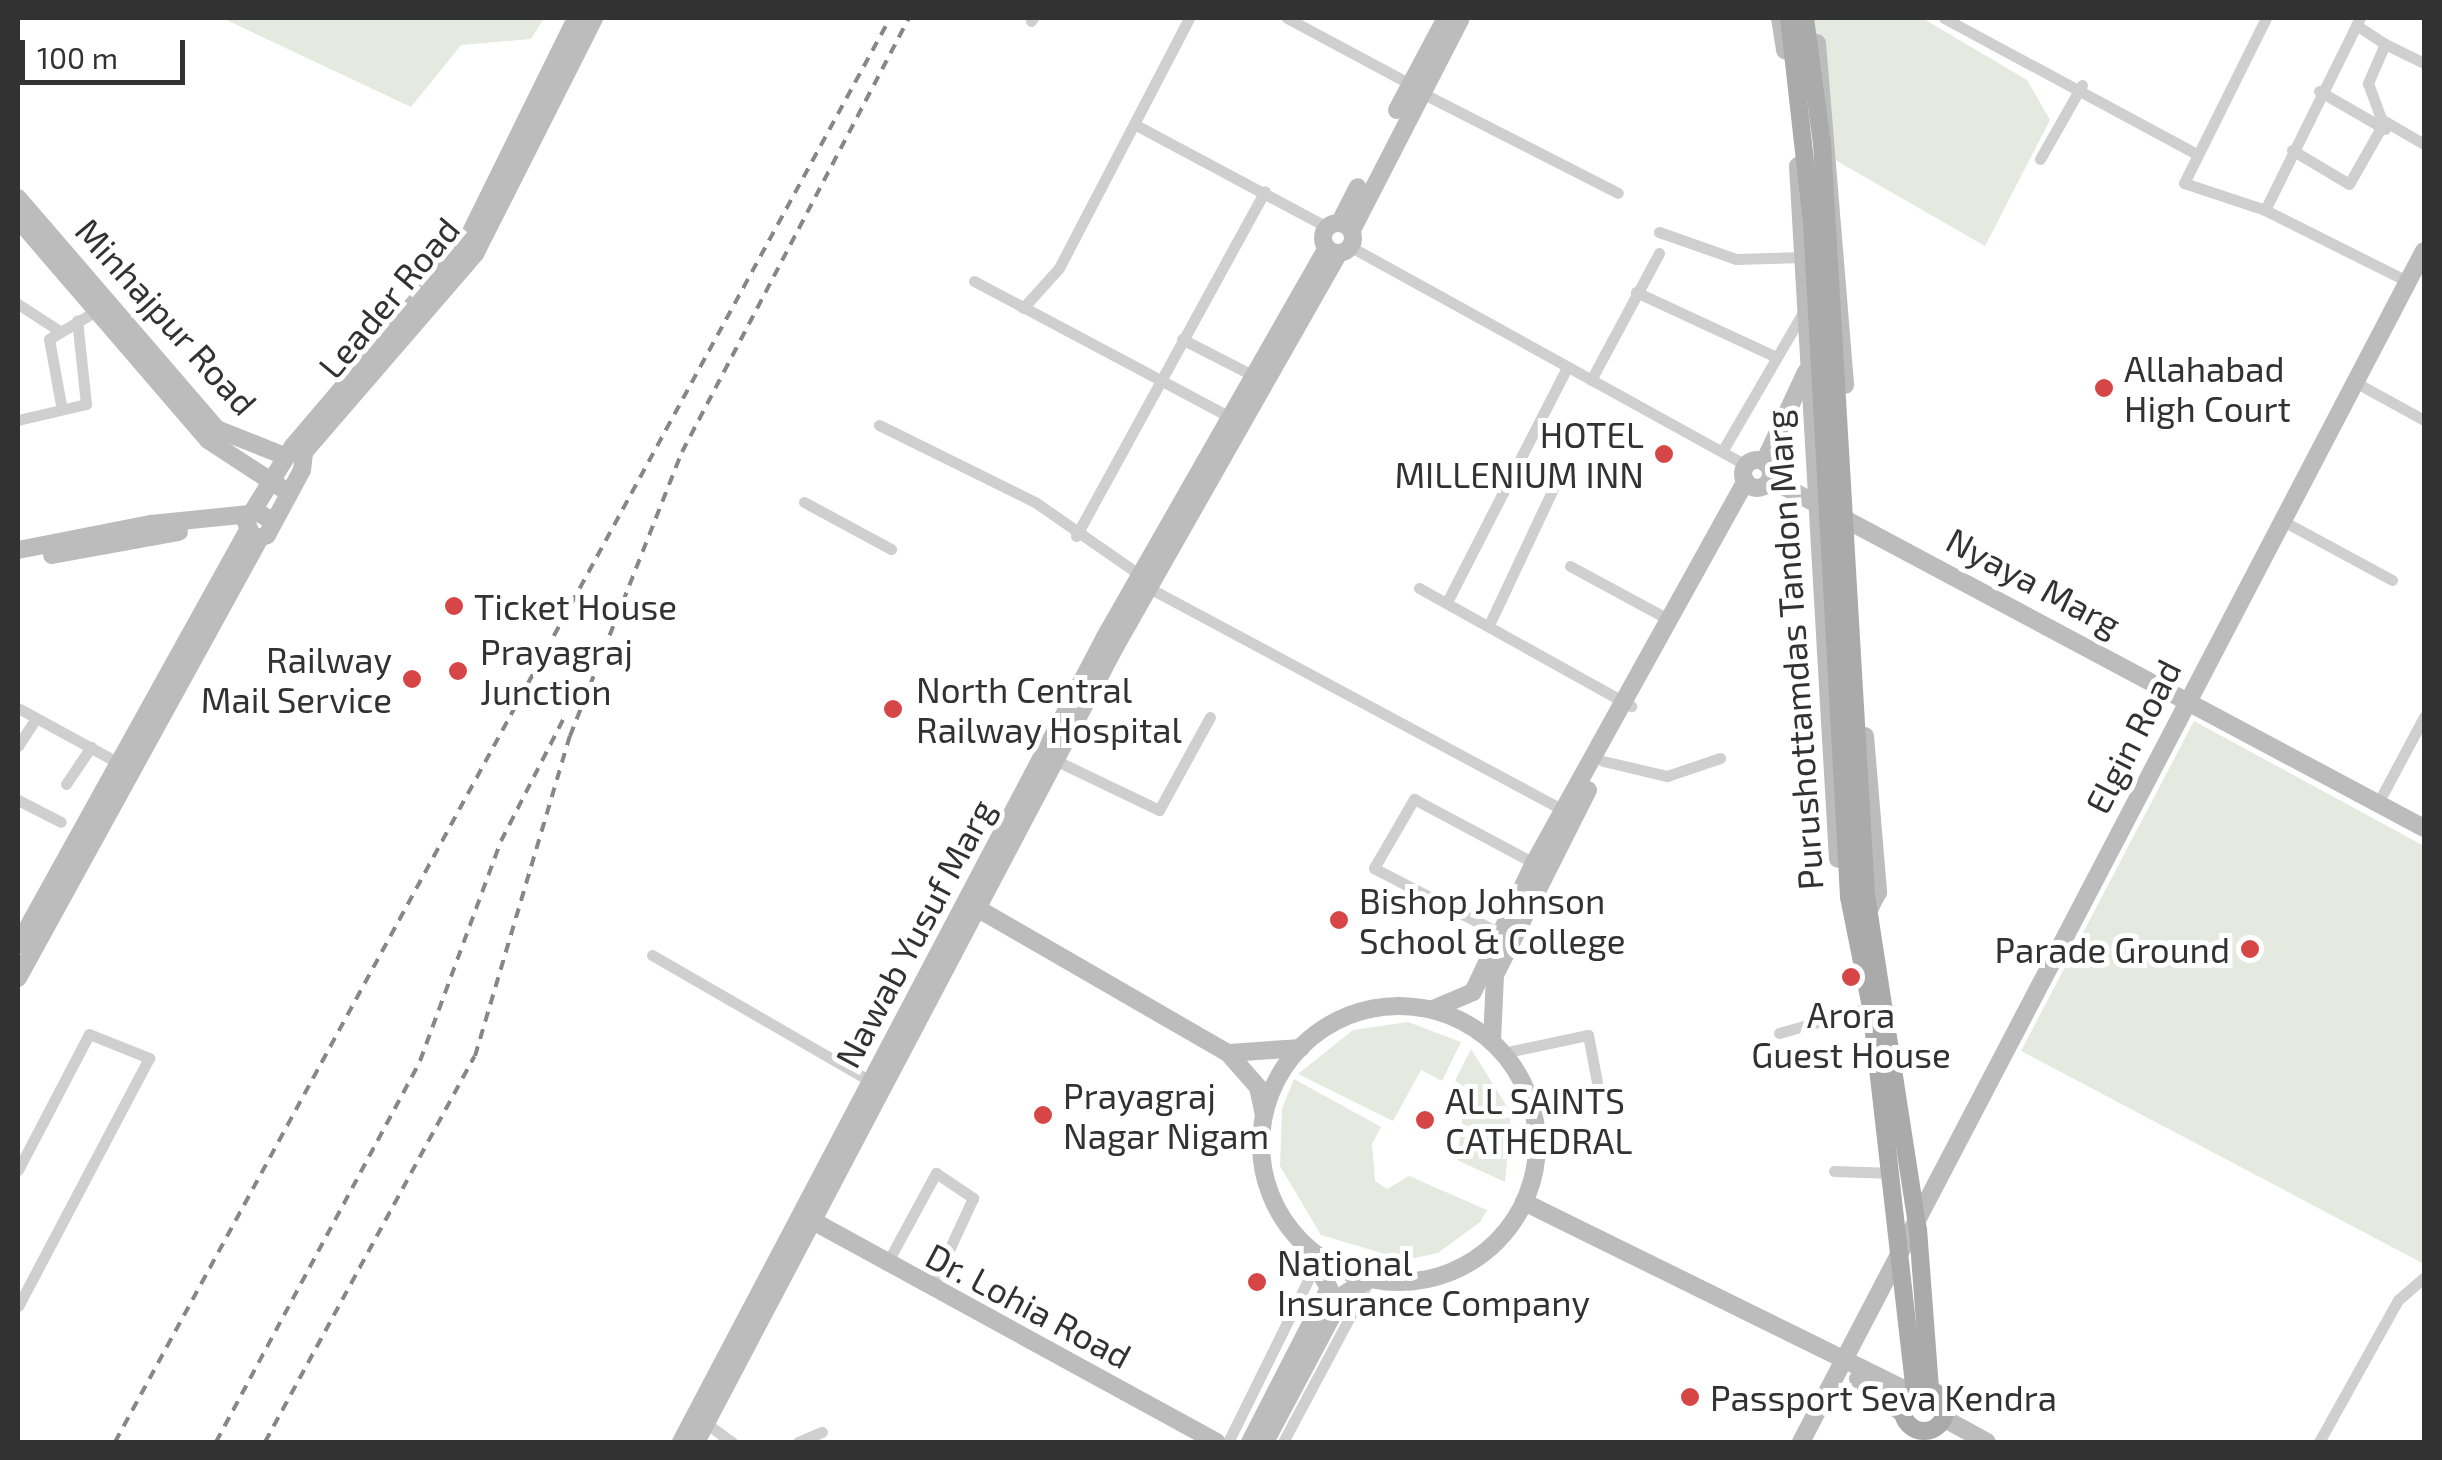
<!DOCTYPE html>
<html>
<head>
<meta charset="utf-8">
<style>
	body { margin:0 }
	#map { position:relative; width:2442px; height:1460px; overflow:hidden; background:#fff; font-family:"Exo 2",sans-serif }
	div>[style] { position:absolute }
	.green>* { inset:0; background:#e4eadf }
	.street>* { height:11px; margin:-5.5px; padding:0 5.5px; transform-origin:5.5px; border-radius:5.5px; background:#cfcfcf }
	.secondary>* { height:18px; margin:-9px; padding:0 9px; transform-origin:9px; border-radius:9px; background:#bcbcbc }
	.secondary>.ring { margin:-9px; padding:0; box-sizing:content-box; background:none; border:18px solid #bcbcbc; border-radius:50% }
	.primary>* { height:18px; margin:-9px; padding:0 9px; transform-origin:9px; border-radius:9px; background:#aaa }
	.primary>.ring { margin:-9px; padding:0; box-sizing:content-box; background:none; border:18px solid #aaa; border-radius:50% }
	.rail>* { height:4px; margin-top:-2px; transform-origin:0; background:repeating-linear-gradient(90deg,#878787 0 10px,transparent 0 18px) }
	.primary-bridge>* { height:18px; margin:-9px; padding:0 9px; transform-origin:9px; border-radius:9px; background:#aaa }
	.dots>* { width:28px; height:28px; translate:-50% -50%; box-sizing:border-box; border:5px solid #fff; border-radius:50% }
	span { translate:-50% -50%; white-space:nowrap; text-align:center; line-height:1.15; -webkit-text-stroke:10px #fff; paint-order:stroke }
	.street-label { font-size:35px; color:#323232 }
	.poi-label { font-size:35px; color:#323232 }
	.left { translate:0 -50%; text-align:left }
	.right { translate:-100% -50%; text-align:right }
	.frame { position:absolute; inset:0; border:20px solid #323232; pointer-events:none }
	.scale { position:absolute; left:20px; top:40px; width:165px; height:45px; box-sizing:border-box; border:5px solid #323232; border-top:0; padding-left:12px; font-size:30px; line-height:35px; white-space:nowrap; color:#323232; -webkit-text-stroke:8px #fff; paint-order:stroke }
</style>
</head>
<body>
<div id="map">
	<div class="green">
		<i style="clip-path:polygon(222px 18px,544px 18px,531px 39px,461px 45px,411px 107px)"></i>
		<i style="clip-path:polygon(1808px 18px,1922px 18px,2027px 80px,2050px 120px,1985px 246px,1830px 157px)"></i>
		<i style="clip-path:polygon(2194px 721px,2424px 846px,2424px 1264px,2021px 1051px)"></i>
		<i style="clip-path:polygon(1408px 1022px,1461px 1042px,1442px 1081px,1421px 1070px,1393px 1121px,1298px 1074px,1353px 1030px)"></i>
		<i style="clip-path:polygon(1471px 1049px,1511px 1113px,1505px 1182px,1457px 1160px,1466px 1088px,1455px 1081px)"></i>
		<i style="clip-path:polygon(1294px 1079px,1381px 1127px,1372px 1144px,1375px 1181px,1387px 1189px,1409px 1176px,1487px 1210px,1480px 1222px,1438px 1253px,1405px 1260px,1321px 1235px,1280px 1166px,1282px 1109px)"></i>
	</div>
	<div class="street">
		<i style="left:1287px;top:18px;width:140px;rotate:28.2deg"></i>
		<i style="left:1944px;top:18px;width:285px;rotate:28.3deg"></i>
		<i style="left:2266px;top:18px;width:184px;rotate:116.4deg"></i>
		<i style="left:2184px;top:183px;width:85px;rotate:18.4deg"></i>
		<i style="left:2265px;top:210px;width:159px;rotate:26.6deg"></i>
		<i style="left:1031px;top:21px;width:4px;rotate:-56deg"></i>
		<i style="left:2356px;top:25px;width:35px;rotate:33deg"></i>
		<i style="left:2385px;top:44px;width:43px;rotate:113.6deg"></i>
		<i style="left:2368px;top:83px;width:38px;rotate:70deg"></i>
		<i style="left:2381px;top:119px;width:50px;rotate:30.2deg"></i>
		<i style="left:2385px;top:44px;width:43px;rotate:26deg"></i>
		<i style="left:2319px;top:91px;width:76px;rotate:29.9deg"></i>
		<i style="left:1420px;top:92px;width:222px;rotate:27deg"></i>
		<i style="left:1134px;top:124px;width:219px;rotate:28.1deg"></i>
		<i style="left:2292px;top:150px;width:66px;rotate:30.8deg"></i>
		<i style="left:2349px;top:184px;width:67px;rotate:-60.4deg"></i>
		<i style="left:2040px;top:159px;width:85px;rotate:-60.4deg"></i>
		<i style="left:2265px;top:210px;width:214px;rotate:-63.7deg"></i>
		<i style="left:1659px;top:232px;width:82px;rotate:19.3deg"></i>
		<i style="left:1736px;top:259px;width:67px;rotate:-1.7deg"></i>
		<i style="left:1351px;top:247px;width:451px;rotate:28.9deg"></i>
		<i style="left:974px;top:281px;width:288px;rotate:28deg"></i>
		<i style="left:1636px;top:292px;width:154px;rotate:24.9deg"></i>
		<i style="left:18px;top:304px;width:48px;rotate:33deg"></i>
		<i style="left:1023px;top:308px;width:54px;rotate:-48deg"></i>
		<i style="left:1059px;top:268px;width:282px;rotate:-62.5deg"></i>
		<i style="left:1182px;top:339px;width:79px;rotate:27.2deg"></i>
		<i style="left:1591px;top:380px;width:144px;rotate:-61.8deg"></i>
		<i style="left:2353px;top:381px;width:81px;rotate:28.8deg"></i>
		<i style="left:61px;top:405px;width:67px;rotate:-100.3deg"></i>
		<i style="left:49px;top:339px;width:55px;rotate:-30.8deg"></i>
		<i style="left:18px;top:420px;width:70px;rotate:-13.2deg"></i>
		<i style="left:86px;top:404px;width:84px;rotate:-96.1deg"></i>
		<i style="left:879px;top:425px;width:174px;rotate:26.3deg"></i>
		<i style="left:1035px;top:502px;width:128px;rotate:34.8deg"></i>
		<i style="left:1723px;top:450px;width:161px;rotate:-59.8deg"></i>
		<i style="left:804px;top:502px;width:99px;rotate:28.4deg"></i>
		<i style="left:2283px;top:521px;width:124px;rotate:28.4deg"></i>
		<i style="left:1076px;top:536px;width:393px;rotate:-61.3deg"></i>
		<i style="left:1570px;top:566px;width:109px;rotate:28.4deg"></i>
		<i style="left:1419px;top:588px;width:243px;rotate:29.1deg"></i>
		<i style="left:1151px;top:589px;width:470px;rotate:28.2deg"></i>
		<i style="left:1447px;top:602px;width:264px;rotate:-62.9deg"></i>
		<i style="left:1489px;top:625px;width:150px;rotate:-64.8deg"></i>
		<i style="left:18px;top:708px;width:115px;rotate:28.6deg"></i>
		<i style="left:18px;top:746px;width:33px;rotate:-57deg"></i>
		<i style="left:1603px;top:761px;width:66px;rotate:13.2deg"></i>
		<i style="left:1667px;top:776px;width:56px;rotate:-18.8deg"></i>
		<i style="left:1059px;top:762px;width:111px;rotate:25.6deg"></i>
		<i style="left:1159px;top:810px;width:106px;rotate:-61.3deg"></i>
		<i style="left:66px;top:784px;width:45px;rotate:-56deg"></i>
		<i style="left:18px;top:800px;width:48px;rotate:27.1deg"></i>
		<i style="left:2378px;top:803px;width:98px;rotate:-61.9deg"></i>
		<i style="left:1503px;top:935px;width:145px;rotate:-152.6deg"></i>
		<i style="left:1374px;top:868px;width:80px;rotate:-59.9deg"></i>
		<i style="left:1414px;top:799px;width:136px;rotate:28.1deg"></i>
		<i style="left:652px;top:955px;width:254px;rotate:30deg"></i>
		<i style="left:1779px;top:1033px;width:96px;rotate:-15.8deg"></i>
		<i style="left:1503px;top:1053px;width:87px;rotate:-12deg"></i>
		<i style="left:1588px;top:1035px;width:48px;rotate:79.2deg"></i>
		<i style="left:18px;top:1170px;width:153px;rotate:-62.4deg"></i>
		<i style="left:89px;top:1034px;width:65px;rotate:21.8deg"></i>
		<i style="left:149px;top:1058px;width:280px;rotate:117.8deg"></i>
		<i style="left:1834px;top:1171px;width:59px;rotate:1.9deg"></i>
		<i style="left:886px;top:1265px;width:105px;rotate:-61.5deg"></i>
		<i style="left:936px;top:1173px;width:45px;rotate:34deg"></i>
		<i style="left:973px;top:1198px;width:100px;rotate:114.8deg"></i>
		<i style="left:707px;top:1424px;width:31px;rotate:36deg"></i>
		<i style="left:798px;top:1442px;width:26px;rotate:-23deg"></i>
		<i style="left:1228px;top:1442px;width:199px;rotate:-63.7deg"></i>
		<i style="left:1283px;top:1442px;width:180px;rotate:-61.9deg"></i>
		<i style="left:2319px;top:1442px;width:162px;rotate:-60.9deg"></i>
		<i style="left:2398px;top:1300px;width:35px;rotate:-41deg"></i>
	</div>
	<div class="secondary">
		<i style="left:1780px;top:18px;width:33px;rotate:81deg"></i>
		<i style="left:1817px;top:43px;width:343px;rotate:85.3deg"></i>
		<i style="left:1397px;top:110px;width:104px;rotate:-62deg"></i>
		<i style="left:1798px;top:166px;width:694px;rotate:86.7deg"></i>
		<i style="left:18px;top:198px;width:305px;rotate:49.3deg"></i>
		<i style="left:217px;top:429px;width:70px;rotate:21.8deg"></i>
		<i style="left:18px;top:219px;width:291px;rotate:49.3deg"></i>
		<i style="left:208px;top:440px;width:97px;rotate:33.2deg"></i>
		<i style="left:1340px;top:222px;width:39px;rotate:-63deg"></i>
		<i class="ring" style="left:1323px;top:223px;width:12px;height:12px"></i>
		<i style="left:1352px;top:230px;width:238px;rotate:-62.8deg"></i>
		<i style="left:293px;top:446px;width:265px;rotate:-49.6deg"></i>
		<i style="left:465px;top:244px;width:252px;rotate:-63.8deg"></i>
		<i style="left:293px;top:446px;width:13px;rotate:29deg"></i>
		<i style="left:304px;top:452px;width:18px;rotate:96deg"></i>
		<i style="left:302px;top:470px;width:74px;rotate:118.3deg"></i>
		<i style="left:267px;top:535px;width:14px;rotate:159deg"></i>
		<i style="left:254px;top:540px;width:20px;rotate:-114deg"></i>
		<i style="left:246px;top:522px;width:89px;rotate:-58.3deg"></i>
		<i style="left:304px;top:452px;width:262px;rotate:-49.2deg"></i>
		<i style="left:475px;top:254px;width:264px;rotate:-63.2deg"></i>
		<i class="ring" style="left:1743px;top:460px;width:10px;height:10px"></i>
		<i style="left:1764px;top:462px;width:99px;rotate:-65deg"></i>
		<i style="left:1770px;top:479px;width:741px;rotate:28.09deg"></i>
		<i style="left:18px;top:550px;width:136px;rotate:-11.1deg"></i>
		<i style="left:151px;top:524px;width:109px;rotate:-5.8deg"></i>
		<i style="left:259px;top:513px;width:17px;rotate:31deg"></i>
		<i style="left:52px;top:555px;width:129px;rotate:-10.3deg"></i>
		<i style="left:1865px;top:736px;width:157px;rotate:85.2deg"></i>
		<i style="left:1878px;top:892px;width:22px;rotate:117deg"></i>
		<i style="left:968px;top:903px;width:300px;rotate:30deg"></i>
		<i style="left:1228px;top:1053px;width:45px;rotate:48.6deg"></i>
		<i style="left:1258px;top:1087px;width:29px;rotate:78deg"></i>
		<i style="left:18px;top:945px;width:471px;rotate:-61deg"></i>
		<i style="left:18px;top:978px;width:500px;rotate:-61.2deg"></i>
		<i class="ring" style="left:1261px;top:1006px;width:258px;height:258px"></i>
		<i style="left:1433px;top:1009px;width:43px;rotate:-23deg"></i>
		<i style="left:1473px;top:992px;width:143px;rotate:-64.7deg"></i>
		<i style="left:1534px;top:863px;width:437px;rotate:-61deg"></i>
		<i style="left:1492px;top:1041px;width:66px;rotate:-87.4deg"></i>
		<i style="left:1495px;top:975px;width:207px;rotate:-63.3deg"></i>
		<i style="left:1229px;top:1053px;width:72px;rotate:-4deg"></i>
		<i style="left:1524px;top:1202px;width:432px;rotate:26.2deg"></i>
		<i style="left:813px;top:1221px;width:460px;rotate:28.7deg"></i>
		<i style="left:1858px;top:1379px;width:57px;rotate:37.9deg"></i>
		<i style="left:1943px;top:1418px;width:50px;rotate:28.6deg"></i>
		<i style="left:681px;top:1442px;width:910px;rotate:-62.22deg"></i>
		<i style="left:1105px;top:637px;width:448px;rotate:-60.3deg"></i>
		<i style="left:696px;top:1442px;width:899px;rotate:-62.21deg"></i>
		<i style="left:1115px;top:647px;width:453px;rotate:-60.4deg"></i>
		<i style="left:1250px;top:1442px;width:173px;rotate:-62.8deg"></i>
		<i style="left:1329px;top:1288px;width:34px;rotate:-120deg"></i>
		<i style="left:1265px;top:1442px;width:166px;rotate:-62deg"></i>
		<i style="left:1343px;top:1295px;width:31px;rotate:-32deg"></i>
		<i style="left:1801px;top:1442px;width:1344px;rotate:-62.39deg"></i>
	</div>
	<div class="primary">
		<i style="left:1866px;top:895px;width:338px;rotate:81.2deg"></i>
		<i style="left:1918px;top:1229px;width:161px;rotate:85.7deg"></i>
		<i style="left:1849px;top:897px;width:112px;rotate:78.7deg"></i>
		<i style="left:1871px;top:1007px;width:387px;rotate:83.5deg"></i>
		<i class="ring" style="left:1903px;top:1389px;width:24px;height:24px"></i>
	</div>
	<div class="rail">
		<i style="left:115px;top:1442px;width:1621px;rotate:-61.44deg"></i>
		<i style="left:216px;top:1442px;width:432px;rotate:-61.8deg"></i>
		<i style="left:420px;top:1061px;width:234px;rotate:-69.8deg"></i>
		<i style="left:501px;top:841px;width:143px;rotate:-62.9deg"></i>
		<i style="left:265px;top:1442px;width:439px;rotate:-61.5deg"></i>
		<i style="left:475px;top:1056px;width:334px;rotate:-73.5deg"></i>
		<i style="left:570px;top:736px;width:305px;rotate:-68.5deg"></i>
		<i style="left:682px;top:452px;width:490px;rotate:-62.4deg"></i>
	</div>
	<div class="primary-bridge">
		<i style="left:1789px;top:18px;width:205px;rotate:83.6deg"></i>
		<i style="left:1812px;top:222px;width:676px;rotate:86.86deg"></i>
		<i style="left:1805px;top:18px;width:126px;rotate:82.3deg"></i>
		<i style="left:1822px;top:143px;width:753px;rotate:86.65deg"></i>
	</div>
	<div class="dots">
		<i style="left:2104px;top:388px;background:#d64647"></i>
		<i style="left:1664px;top:454px;background:#d64647"></i>
		<i style="left:454px;top:606px;background:#d64647"></i>
		<i style="left:458px;top:671px;background:#d64647"></i>
		<i style="left:412px;top:679px;background:#d64647"></i>
		<i style="left:893px;top:709px;background:#d64647"></i>
		<i style="left:1339px;top:920px;background:#d64647"></i>
		<i style="left:2250px;top:949px;background:#d64647"></i>
		<i style="left:1851px;top:977px;background:#d64647"></i>
		<i style="left:1043px;top:1115px;background:#d64647"></i>
		<i style="left:1425px;top:1120px;background:#d64647"></i>
		<i style="left:1257px;top:1282px;background:#d64647"></i>
		<i style="left:1690px;top:1397px;background:#d64647"></i>
	</div>
	<div class="street-label">
		<span style="left:388px;top:297px;rotate:-50deg">Leader Road</span>
		<span style="left:167px;top:316px;rotate:48deg">Minhajpur Road</span>
		<span style="left:2034px;top:581px;rotate:28deg">Nyaya Marg</span>
		<span style="left:1793px;top:650px;rotate:-94deg">Purushottamdas Tandon Marg</span>
		<span style="left:2132px;top:736px;rotate:-63deg">Elgin Road</span>
		<span style="left:914px;top:933px;rotate:-62deg">Nawab Yusuf Marg</span>
		<span style="left:1029px;top:1305px;rotate:28deg">Dr. Lohia Road</span>
	</div>
	<div class="poi-label">
		<span class="left" style="left:2124px;top:388px">Allahabad<br>High Court</span>
		<span class="right" style="left:1644px;top:454px">HOTEL<br>MILLENIUM INN</span>
		<span class="left" style="left:474px;top:606px">Ticket House</span>
		<span class="left" style="left:480px;top:671px">Prayagraj<br>Junction</span>
		<span class="right" style="left:392px;top:679px">Railway<br>Mail Service</span>
		<span class="left" style="left:916px;top:709px">North Central<br>Railway Hospital</span>
		<span class="left" style="left:1359px;top:920px">Bishop Johnson<br>School &amp; College</span>
		<span class="right" style="left:2230px;top:949px">Parade Ground</span>
		<span style="left:1851px;top:1034px">Arora<br>Guest House</span>
		<span class="left" style="left:1063px;top:1115px">Prayagraj<br>Nagar Nigam</span>
		<span class="left" style="left:1445px;top:1120px">ALL SAINTS<br>CATHEDRAL</span>
		<span class="left" style="left:1277px;top:1282px">National<br>Insurance Company</span>
		<span class="left" style="left:1710px;top:1397px">Passport Seva Kendra</span>
	</div>
	<div class="frame"></div>
	<div class="scale">100 m</div>
</div>
</body>
</html>
